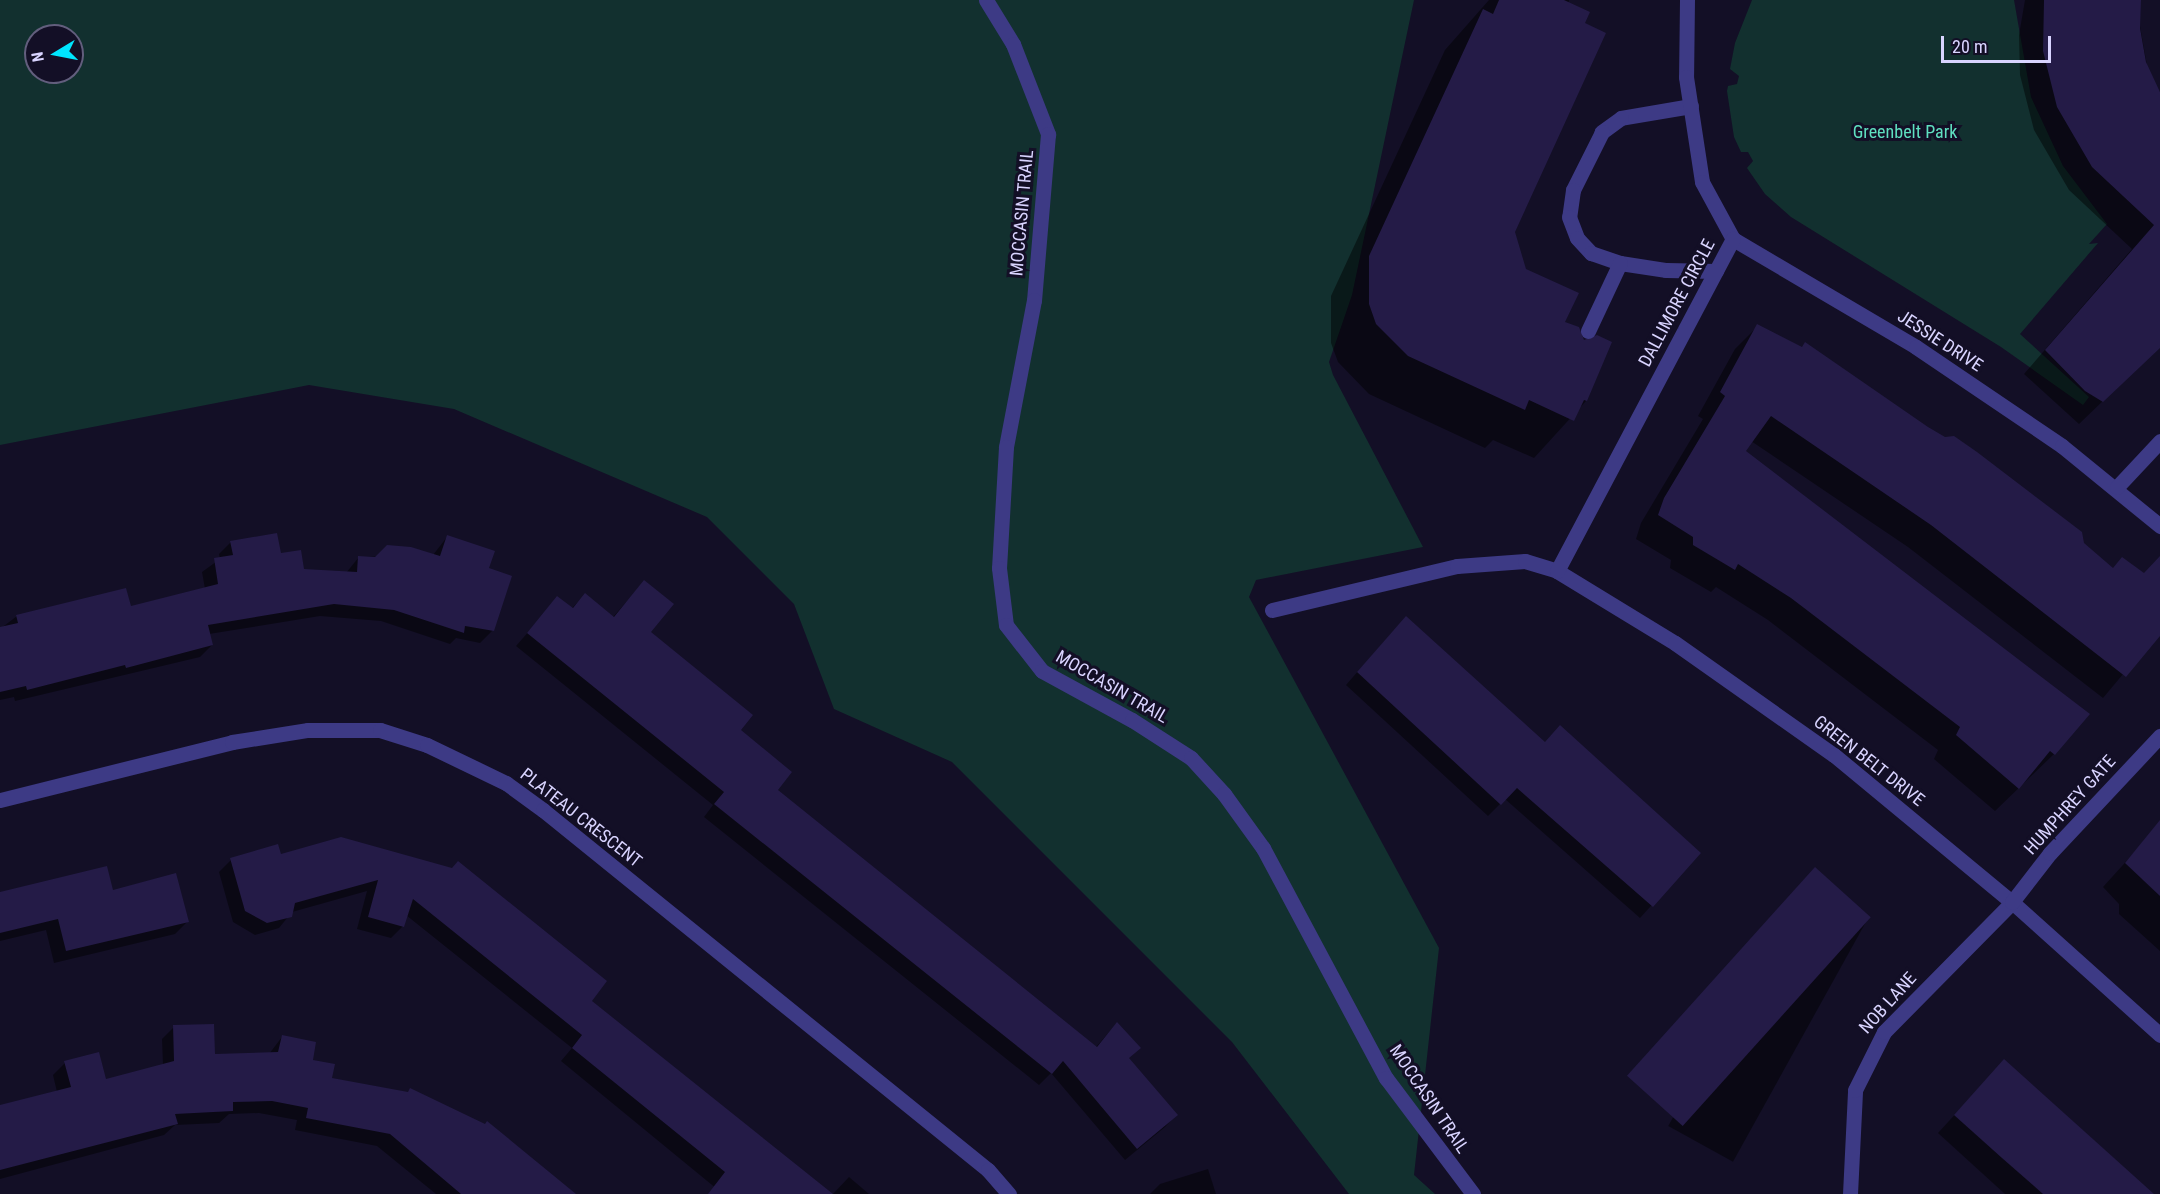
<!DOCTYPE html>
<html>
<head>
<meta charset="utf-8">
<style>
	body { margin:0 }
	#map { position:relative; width:2160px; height:1194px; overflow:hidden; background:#130f26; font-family:"Roboto Condensed",sans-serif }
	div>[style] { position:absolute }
	.green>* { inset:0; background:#12302f }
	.shadow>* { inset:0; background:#0007; transform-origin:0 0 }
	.building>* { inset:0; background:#241b47; transform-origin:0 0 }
	.service>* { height:15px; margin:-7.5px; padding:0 7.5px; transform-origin:7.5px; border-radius:7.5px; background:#3d3a85 }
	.minor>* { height:15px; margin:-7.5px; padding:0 7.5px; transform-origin:7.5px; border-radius:7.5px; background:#3d3a85 }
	span { translate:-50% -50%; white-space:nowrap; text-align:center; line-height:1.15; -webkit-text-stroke:6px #130f26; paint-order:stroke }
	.park-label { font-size:18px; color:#5fe0c0 }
	.street-label { font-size:18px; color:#d9d4ff }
	.north { position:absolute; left:24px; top:24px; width:60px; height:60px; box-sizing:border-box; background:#130f26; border:2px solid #625e7d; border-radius:50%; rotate:260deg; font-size:16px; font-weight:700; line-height:24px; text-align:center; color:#d9d4ff }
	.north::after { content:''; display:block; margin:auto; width:21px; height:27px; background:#00e5ff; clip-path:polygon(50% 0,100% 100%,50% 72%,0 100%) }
	.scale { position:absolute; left:1941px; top:36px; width:110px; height:27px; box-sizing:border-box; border:3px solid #d9d4ff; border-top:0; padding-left:8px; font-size:18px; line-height:21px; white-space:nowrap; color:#d9d4ff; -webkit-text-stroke:4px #130f26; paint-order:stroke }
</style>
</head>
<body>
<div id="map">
	<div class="green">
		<i style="clip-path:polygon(evenodd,0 0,1414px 0,1352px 295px,1329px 362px,1333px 375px,1423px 547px,1256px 580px,1249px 597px,1439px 948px,1414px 1175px,1435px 1194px,1349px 1194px,1232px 1042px,952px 762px,834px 709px,794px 604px,707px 517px,454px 409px,309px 385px,0 445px,0 0,36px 36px,72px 36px,72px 72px,36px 72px,36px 36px)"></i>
		<i style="clip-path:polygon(1752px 0,2014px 0,2031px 97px,2063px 166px,2107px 224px,2089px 244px,2098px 243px,2020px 334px,2089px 397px,2083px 405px,2001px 347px,1791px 217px,1765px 194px,1747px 168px,1753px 161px,1748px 152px,1741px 152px,1734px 137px,1727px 91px,1728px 86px,1737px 84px,1739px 76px,1730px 69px,1735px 43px)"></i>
	</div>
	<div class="shadow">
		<i style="clip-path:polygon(1489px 0,1569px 0,1513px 232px,1525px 270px,1563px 322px,1584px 342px,1586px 401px,1534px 458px,1493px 440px,1485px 448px,1369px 394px,1338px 362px,1331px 343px,1331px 296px,1445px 50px)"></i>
		<i style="clip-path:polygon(2025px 0,2139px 0,2138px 15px,2148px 71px,2160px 92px,2160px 346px,2079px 424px,2024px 374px,2132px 249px,2069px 190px,2034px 130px,2020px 75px,2019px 35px)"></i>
		<i style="clip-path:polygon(1758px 326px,2082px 544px,2112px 570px,2160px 588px,2160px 630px,2103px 698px,1908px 547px,1751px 441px,1744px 451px,2054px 754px,1995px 811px,1934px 759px,1938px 750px,1768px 620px,1716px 587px,1711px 592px,1670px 568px,1671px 560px,1636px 539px,1641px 523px,1703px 419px,1698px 416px,1735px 349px)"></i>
		<i style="clip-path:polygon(447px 537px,488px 569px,492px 631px,480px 643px,456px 638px,450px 644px,381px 621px,320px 616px,209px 634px,212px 645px,200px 657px,15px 701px,14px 697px,0 700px,0 629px,17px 616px,130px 608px,205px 589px,202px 572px,220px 559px,219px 554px,231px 542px,280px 554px,303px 570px,346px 573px,359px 557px,433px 555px)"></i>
		<i style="clip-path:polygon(644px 582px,649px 632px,739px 731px,776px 790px,1096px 1047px,1116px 1024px,1128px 1059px,1176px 1115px,1165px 1127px,1125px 1160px,1051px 1073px,1039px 1085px,704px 817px,713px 805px,516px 646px,558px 598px,571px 609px,585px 595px,613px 617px)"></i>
		<i style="clip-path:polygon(1394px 630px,1544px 744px,1699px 853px,1640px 918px,1505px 799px,1488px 816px,1346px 685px)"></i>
		<i style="clip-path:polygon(2160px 824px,2160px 951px,2119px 914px,2119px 904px,2103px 887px)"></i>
		<i style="clip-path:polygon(341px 838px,590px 1001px,831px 1194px,723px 1194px,561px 1061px,572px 1048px,406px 915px,403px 926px,391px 938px,357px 929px,367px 891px,292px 912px,279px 928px,255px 935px,233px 922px,219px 872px,231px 860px,279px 856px)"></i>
		<i style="left:1804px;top:881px;width:74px;height:280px;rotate:29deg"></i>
		<i style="clip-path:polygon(112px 891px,187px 922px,175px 934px,54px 963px,46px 930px,0 941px,0 894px)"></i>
		<i style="clip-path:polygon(174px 1027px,213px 1056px,269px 1054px,282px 1037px,331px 1079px,567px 1194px,436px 1194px,377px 1146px,295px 1130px,297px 1120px,259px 1113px,229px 1114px,219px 1123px,175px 1125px,164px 1135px,0 1179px,0 1107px,57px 1092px,53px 1075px,65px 1063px,105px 1081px,163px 1065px,162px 1039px)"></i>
		<i style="clip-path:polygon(2004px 1061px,2151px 1194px,2005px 1194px,1938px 1133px)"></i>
		<i style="clip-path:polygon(1208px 1169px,1216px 1194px,1150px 1194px,1160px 1184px)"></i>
		<i style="clip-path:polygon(849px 1177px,869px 1194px,833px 1194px)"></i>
	</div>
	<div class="building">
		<i style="clip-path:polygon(1499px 0,1564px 0,1590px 12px,1585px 23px,1606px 33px,1515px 232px,1526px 269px,1579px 293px,1565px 322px,1579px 327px,1584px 340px,1597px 335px,1612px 342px,1587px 401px,1584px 400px,1574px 421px,1529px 400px,1525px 410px,1408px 356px,1376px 324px,1369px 304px,1369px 256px,1483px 9px,1493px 14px)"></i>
		<i style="clip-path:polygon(2044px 0,2141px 0,2140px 28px,2146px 62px,2160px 92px,2160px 348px,2103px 402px,2085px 391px,2045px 350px,2154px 225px,2092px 167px,2057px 107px,2043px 51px)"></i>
		<i style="clip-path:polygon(1757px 324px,1802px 347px,1805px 342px,1928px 427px,1945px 437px,1954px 436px,1977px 452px,2082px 532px,2084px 543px,2113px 568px,2122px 557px,2144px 573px,2160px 556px,2160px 636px,2126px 677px,1931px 525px,1771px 416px,1746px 451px,2090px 714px,2055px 755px,2050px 751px,2019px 789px,1956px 735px,1960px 727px,1791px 598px,1738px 564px,1735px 570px,1693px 545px,1693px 537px,1658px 515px,1664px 498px,1725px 396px,1720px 392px)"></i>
		<i style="clip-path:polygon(277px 533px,281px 553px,301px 550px,304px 569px,357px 572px,358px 556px,375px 557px,387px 545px,411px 547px,440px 556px,447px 535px,495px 551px,489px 568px,512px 576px,494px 631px,465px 626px,464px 633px,394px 610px,334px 604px,208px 625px,213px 645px,126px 668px,125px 665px,27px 690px,26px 686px,0 692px,0 627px,18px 623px,16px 615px,126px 588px,131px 606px,218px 584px,214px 558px,233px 555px,230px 541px)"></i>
		<i style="clip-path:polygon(644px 580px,674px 604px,651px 632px,753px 715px,741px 730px,792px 772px,778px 790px,1097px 1047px,1117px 1022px,1141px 1048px,1129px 1058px,1178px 1115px,1137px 1149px,1063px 1061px,1052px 1074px,714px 804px,724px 792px,527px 633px,557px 596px,573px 608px,585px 593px,614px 617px)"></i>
		<i style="clip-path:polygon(1406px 616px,1545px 742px,1560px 725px,1701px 853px,1653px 907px,1517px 788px,1501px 805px,1357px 672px)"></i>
		<i style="clip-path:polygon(2160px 820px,2160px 896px,2125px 863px)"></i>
		<i style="clip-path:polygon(341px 837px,452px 868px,458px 861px,607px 981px,592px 1001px,833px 1194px,708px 1194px,725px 1172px,572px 1048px,582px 1035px,413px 899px,404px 927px,368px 917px,378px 880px,295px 903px,292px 917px,267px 923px,245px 911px,230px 858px,278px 844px,281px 854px)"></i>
		<i style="clip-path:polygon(107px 866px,113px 890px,176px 873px,189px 922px,66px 951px,58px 919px,0 933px,0 892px)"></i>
		<i style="left:1815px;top:867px;width:75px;height:281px;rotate:42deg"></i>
		<i style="clip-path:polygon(214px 1024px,215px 1054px,278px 1052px,282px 1035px,316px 1042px,313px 1060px,335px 1064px,332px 1078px,408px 1092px,410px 1088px,485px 1124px,487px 1121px,576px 1194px,461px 1194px,390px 1134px,306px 1118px,308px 1108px,272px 1101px,233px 1102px,233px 1111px,175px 1114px,178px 1124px,0 1170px,0 1105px,71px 1087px,64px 1061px,99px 1052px,106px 1079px,174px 1061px,173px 1025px)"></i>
		<i style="clip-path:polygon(2004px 1059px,2154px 1194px,2043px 1194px,2002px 1158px,1954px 1115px)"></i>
	</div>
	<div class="service">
		<i style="left:986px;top:0;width:52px;rotate:58.5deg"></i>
		<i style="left:1013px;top:44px;width:97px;rotate:68.7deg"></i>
		<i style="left:1048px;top:134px;width:167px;rotate:94.8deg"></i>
		<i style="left:1034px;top:300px;width:150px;rotate:100.8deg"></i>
		<i style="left:1006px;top:447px;width:121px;rotate:93.3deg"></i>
		<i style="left:999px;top:568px;width:57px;rotate:83deg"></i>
		<i style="left:1006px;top:625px;width:58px;rotate:52deg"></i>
		<i style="left:1042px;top:671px;width:102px;rotate:28.6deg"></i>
		<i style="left:1132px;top:720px;width:70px;rotate:32.8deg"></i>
		<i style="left:1191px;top:758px;width:49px;rotate:47.5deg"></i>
		<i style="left:1224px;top:794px;width:67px;rotate:54.2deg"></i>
		<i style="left:1263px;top:848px;width:261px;rotate:61.9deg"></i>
		<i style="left:1386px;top:1078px;width:145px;rotate:53.1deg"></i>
		<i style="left:1691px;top:106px;width:71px;rotate:170.3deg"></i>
		<i style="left:1621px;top:118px;width:24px;rotate:144deg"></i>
		<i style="left:1602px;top:132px;width:65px;rotate:116.6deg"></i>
		<i style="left:1573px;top:190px;width:27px;rotate:98deg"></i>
		<i style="left:1569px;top:217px;width:22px;rotate:69deg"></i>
		<i style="left:1577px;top:238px;width:21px;rotate:47deg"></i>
		<i style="left:1591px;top:253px;width:31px;rotate:19deg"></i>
		<i style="left:1620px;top:263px;width:47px;rotate:8.7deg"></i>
		<i style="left:1666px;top:270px;width:50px;rotate:1.1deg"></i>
		<i style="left:1588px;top:331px;width:75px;rotate:-64.8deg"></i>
		<i style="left:1272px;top:610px;width:190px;rotate:-13.4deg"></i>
		<i style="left:1457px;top:566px;width:68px;rotate:-4.2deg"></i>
	</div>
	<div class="minor">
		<i style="left:1687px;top:0;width:77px;rotate:90.7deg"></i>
		<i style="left:1686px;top:77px;width:106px;rotate:81.3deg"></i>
		<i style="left:1702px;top:182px;width:65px;rotate:61.5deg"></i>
		<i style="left:1733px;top:239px;width:212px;rotate:30.5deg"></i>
		<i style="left:1916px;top:347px;width:176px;rotate:34.1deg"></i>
		<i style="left:2062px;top:446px;width:127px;rotate:39.2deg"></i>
		<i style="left:2117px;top:487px;width:63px;rotate:-46.9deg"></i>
		<i style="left:1525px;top:561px;width:34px;rotate:17deg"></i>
		<i style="left:1557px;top:571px;width:138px;rotate:31.4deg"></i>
		<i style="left:1675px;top:643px;width:194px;rotate:35.2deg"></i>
		<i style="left:1834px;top:755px;width:231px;rotate:39.6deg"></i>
		<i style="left:2012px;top:902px;width:199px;rotate:41.9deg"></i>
		<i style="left:1557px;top:571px;width:376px;rotate:-62.1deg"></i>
		<i style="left:0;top:800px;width:239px;rotate:-14deg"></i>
		<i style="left:232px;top:742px;width:77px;rotate:-9deg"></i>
		<i style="left:308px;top:730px;width:72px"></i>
		<i style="left:380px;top:730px;width:49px;rotate:17.7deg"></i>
		<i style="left:427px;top:745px;width:88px;rotate:25.7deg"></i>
		<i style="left:506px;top:783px;width:46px;rotate:36.1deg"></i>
		<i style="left:543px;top:810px;width:572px;rotate:38.97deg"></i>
		<i style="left:988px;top:1170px;width:32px;rotate:49deg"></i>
		<i style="left:1850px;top:1194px;width:104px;rotate:-87.2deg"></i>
		<i style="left:1855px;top:1090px;width:65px;rotate:-63.4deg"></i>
		<i style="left:1884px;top:1032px;width:182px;rotate:-45.4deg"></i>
		<i style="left:2012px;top:902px;width:62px;rotate:-52.2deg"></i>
		<i style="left:2050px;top:853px;width:161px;rotate:-46.8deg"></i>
	</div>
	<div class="park-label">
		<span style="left:1905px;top:132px">Greenbelt Park</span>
	</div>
	<div class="street-label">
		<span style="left:1022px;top:213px;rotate:-85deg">MOCCASIN TRAIL</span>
		<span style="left:1677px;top:303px;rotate:-62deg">DALLIMORE CIRCLE</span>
		<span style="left:1940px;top:341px;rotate:33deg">JESSIE DRIVE</span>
		<span style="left:1112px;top:687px;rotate:30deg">MOCCASIN TRAIL</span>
		<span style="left:1869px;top:761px;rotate:38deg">GREEN BELT DRIVE</span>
		<span style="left:2070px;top:805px;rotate:-48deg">HUMPHREY GATE</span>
		<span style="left:581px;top:818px;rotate:38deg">PLATEAU CRESCENT</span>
		<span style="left:1888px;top:1003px;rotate:-48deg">NOB LANE</span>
		<span style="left:1429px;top:1099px;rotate:56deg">MOCCASIN TRAIL</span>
	</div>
	<div class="north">N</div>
	<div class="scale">20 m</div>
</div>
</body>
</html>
